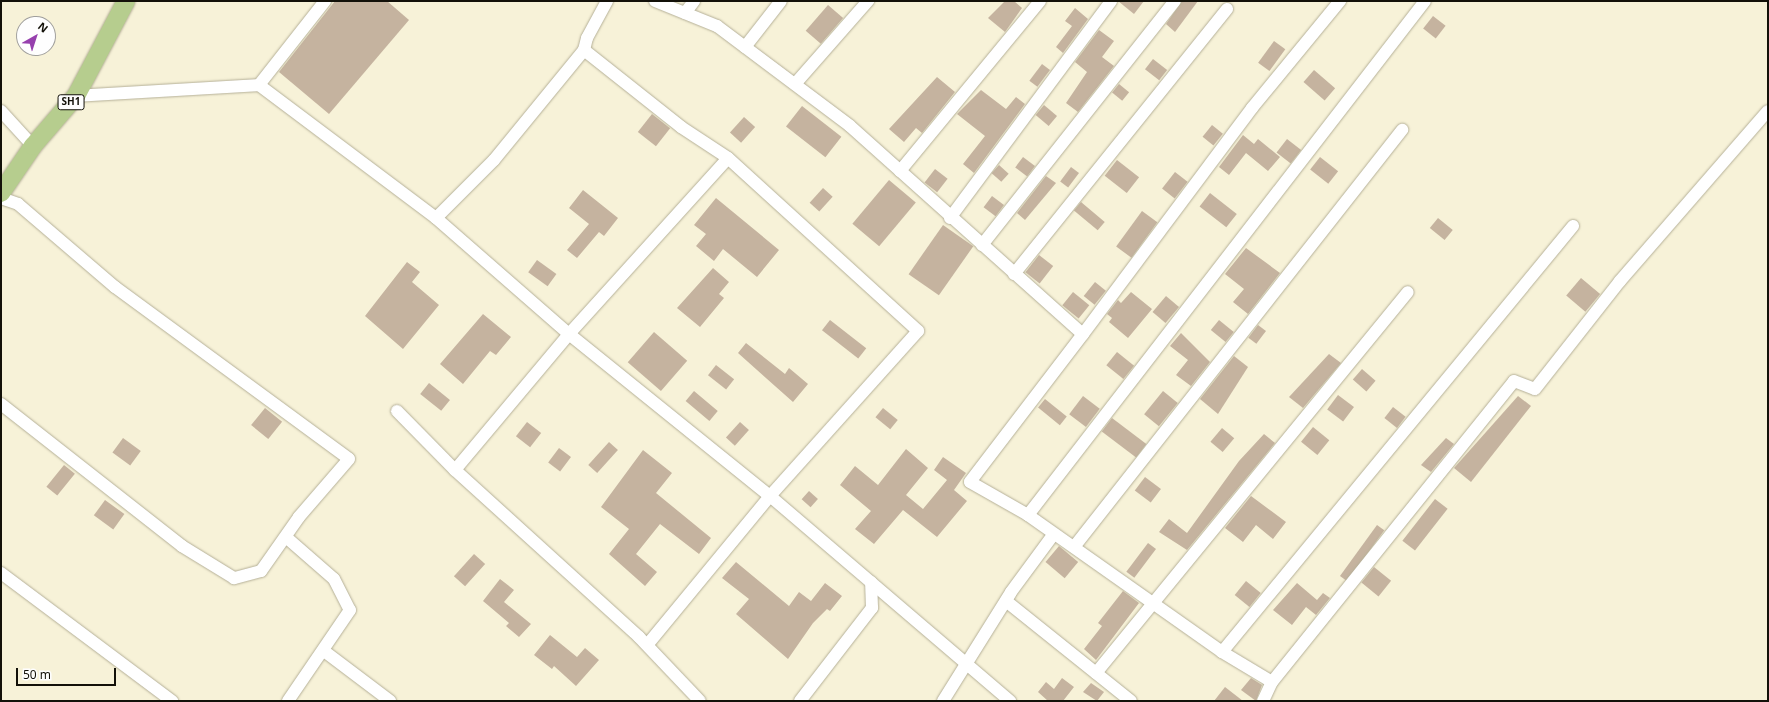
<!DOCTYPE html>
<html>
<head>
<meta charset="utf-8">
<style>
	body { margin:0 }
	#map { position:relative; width:1769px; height:702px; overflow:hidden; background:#f7f2d8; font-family:"Noto Sans",sans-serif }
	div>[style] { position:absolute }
	.building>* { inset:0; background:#c5b39f; transform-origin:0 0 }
	.roads { filter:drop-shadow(0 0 1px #b5b098) drop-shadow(0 0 1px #b5b098) }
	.street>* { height:12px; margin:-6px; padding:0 6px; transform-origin:6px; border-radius:6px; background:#fff }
	.primary>* { height:18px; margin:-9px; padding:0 9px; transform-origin:9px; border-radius:9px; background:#b6cd8e }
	span { translate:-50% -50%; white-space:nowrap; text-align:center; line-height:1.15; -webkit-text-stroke:3px #fefefe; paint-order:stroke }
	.shield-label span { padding:1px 3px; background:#fefefe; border:1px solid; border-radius:3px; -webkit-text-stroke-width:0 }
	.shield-label { font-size:10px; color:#131109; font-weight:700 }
	.frame { position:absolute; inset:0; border:2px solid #131109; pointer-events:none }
	.north { position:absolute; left:16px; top:16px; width:40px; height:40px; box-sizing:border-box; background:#fefefe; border:1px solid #a09f9c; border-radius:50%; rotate:39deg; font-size:11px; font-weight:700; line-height:16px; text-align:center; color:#131109 }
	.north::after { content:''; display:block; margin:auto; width:14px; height:18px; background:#9640ad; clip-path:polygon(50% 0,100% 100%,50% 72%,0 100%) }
	.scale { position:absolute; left:16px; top:668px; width:100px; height:18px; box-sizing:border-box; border:2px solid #131109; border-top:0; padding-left:5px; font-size:12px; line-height:14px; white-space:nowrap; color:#131109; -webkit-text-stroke:3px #fefefe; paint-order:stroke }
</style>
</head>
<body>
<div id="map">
	<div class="building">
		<i style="clip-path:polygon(335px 1px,387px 1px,409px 20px,329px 114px,279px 72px)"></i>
		<i style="clip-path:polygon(1005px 1px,1014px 1px,1022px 8px,1005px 32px,988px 18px)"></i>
		<i style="clip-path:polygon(1118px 1px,1144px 1px,1134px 14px)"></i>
		<i style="clip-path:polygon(1182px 1px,1198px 1px,1175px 32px,1166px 24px)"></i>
		<i style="left:828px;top:5px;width:20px;height:34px;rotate:41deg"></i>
		<i style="clip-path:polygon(1075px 8px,1088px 19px,1063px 53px,1056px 47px,1072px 26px,1065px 21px)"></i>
		<i style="left:1433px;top:16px;width:16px;height:16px;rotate:38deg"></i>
		<i style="clip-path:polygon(1099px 30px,1114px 41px,1102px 57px,1114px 66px,1078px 112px,1066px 103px,1087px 72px,1075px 62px)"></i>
		<i style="left:1274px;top:41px;width:14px;height:27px;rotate:36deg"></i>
		<i style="left:1153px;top:59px;width:18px;height:13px;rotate:38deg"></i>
		<i style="left:1042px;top:64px;width:10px;height:21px;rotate:37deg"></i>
		<i style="left:1314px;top:70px;width:28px;height:16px;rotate:41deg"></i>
		<i style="clip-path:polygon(937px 77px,955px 92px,922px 133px,916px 128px,904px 142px,889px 129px)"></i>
		<i style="left:1119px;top:84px;width:13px;height:11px;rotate:39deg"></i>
		<i style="clip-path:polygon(981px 90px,1006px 109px,1016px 97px,1025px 104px,974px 173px,963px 164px,985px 136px,957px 114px)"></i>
		<i style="left:1044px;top:105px;width:17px;height:13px;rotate:40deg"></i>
		<i style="left:802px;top:106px;width:50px;height:26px;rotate:38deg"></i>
		<i style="left:652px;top:114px;width:23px;height:23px;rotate:38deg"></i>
		<i style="left:744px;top:117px;width:15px;height:21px;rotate:42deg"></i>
		<i style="left:1212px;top:125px;width:14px;height:15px;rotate:39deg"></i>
		<i style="clip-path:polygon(1243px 135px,1254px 144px,1258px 139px,1280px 157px,1268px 171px,1246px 153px,1229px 175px,1219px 167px)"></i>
		<i style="left:1287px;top:139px;width:18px;height:17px;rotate:38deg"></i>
		<i style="left:1023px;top:157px;width:15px;height:13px;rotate:37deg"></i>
		<i style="left:1320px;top:157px;width:23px;height:16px;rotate:38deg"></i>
		<i style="left:1117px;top:160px;width:28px;height:20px;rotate:38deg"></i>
		<i style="left:999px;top:165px;width:13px;height:11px;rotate:42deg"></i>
		<i style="left:1071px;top:167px;width:10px;height:18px;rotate:37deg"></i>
		<i style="left:935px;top:169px;width:16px;height:17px;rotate:38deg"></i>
		<i style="left:1175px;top:172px;width:16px;height:21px;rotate:38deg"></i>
		<i style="clip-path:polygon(1046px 176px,1056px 183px,1025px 220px,1017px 213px)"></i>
		<i style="left:889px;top:180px;width:35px;height:57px;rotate:40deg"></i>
		<i style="left:823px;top:188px;width:13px;height:20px;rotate:42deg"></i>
		<i style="clip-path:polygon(583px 190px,618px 218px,604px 236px,599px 232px,577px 258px,567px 250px,589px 224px,569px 208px)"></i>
		<i style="left:1210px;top:193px;width:34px;height:17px;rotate:38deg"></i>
		<i style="left:992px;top:196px;width:15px;height:14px;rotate:37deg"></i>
		<i style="clip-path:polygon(716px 198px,779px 250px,757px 277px,723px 249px,714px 261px,696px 246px,706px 234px,694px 225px)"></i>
		<i style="left:1081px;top:202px;width:31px;height:11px;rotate:40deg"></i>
		<i style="left:1142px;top:211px;width:19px;height:44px;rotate:36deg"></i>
		<i style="left:1438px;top:218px;width:19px;height:13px;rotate:39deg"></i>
		<i style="left:943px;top:225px;width:37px;height:60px;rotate:35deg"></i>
		<i style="clip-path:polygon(1246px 248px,1280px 273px,1248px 314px,1233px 302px,1244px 289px,1225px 274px)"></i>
		<i style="left:1039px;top:255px;width:18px;height:22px;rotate:38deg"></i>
		<i style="left:537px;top:260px;width:24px;height:15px;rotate:36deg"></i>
		<i style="clip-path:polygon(407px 262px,420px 272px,412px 282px,439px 305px,403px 349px,365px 316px)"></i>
		<i style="clip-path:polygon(713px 268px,729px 282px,719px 294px,724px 298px,700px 327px,677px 308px)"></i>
		<i style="left:1581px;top:278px;width:25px;height:23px;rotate:40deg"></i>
		<i style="left:1095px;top:282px;width:14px;height:18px;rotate:39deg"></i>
		<i style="left:1073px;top:292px;width:21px;height:17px;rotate:39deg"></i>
		<i style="clip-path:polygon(1131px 292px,1152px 309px,1128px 338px,1109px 322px,1112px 318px,1107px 314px,1118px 300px,1121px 303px)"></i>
		<i style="left:1166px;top:296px;width:17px;height:21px;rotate:40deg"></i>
		<i style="clip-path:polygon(483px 314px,511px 337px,496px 355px,490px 351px,463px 384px,440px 364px)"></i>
		<i style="left:830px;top:320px;width:46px;height:13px;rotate:38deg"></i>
		<i style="left:1219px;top:320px;width:19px;height:13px;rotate:39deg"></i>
		<i style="left:1258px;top:325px;width:10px;height:16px;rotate:37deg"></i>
		<i style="left:654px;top:332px;width:44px;height:40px;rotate:41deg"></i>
		<i style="clip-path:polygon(1181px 333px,1210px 362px,1191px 386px,1176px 375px,1188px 360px,1170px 346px)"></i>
		<i style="clip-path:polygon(746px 343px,785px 374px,789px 368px,808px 384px,793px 402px,738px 353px)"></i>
		<i style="left:1117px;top:352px;width:22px;height:17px;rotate:39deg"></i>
		<i style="clip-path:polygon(1329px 354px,1341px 363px,1303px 408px,1289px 397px)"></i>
		<i style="clip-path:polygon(1234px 356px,1248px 367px,1218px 414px,1200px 399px)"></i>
		<i style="left:716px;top:365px;width:23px;height:13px;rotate:38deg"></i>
		<i style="left:1362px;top:369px;width:18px;height:14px;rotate:41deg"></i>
		<i style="left:429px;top:383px;width:27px;height:14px;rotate:39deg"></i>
		<i style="left:694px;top:391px;width:31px;height:13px;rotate:40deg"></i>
		<i style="left:1163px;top:391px;width:19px;height:30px;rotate:39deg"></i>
		<i style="left:1338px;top:395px;width:20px;height:18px;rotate:37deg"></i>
		<i style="left:1083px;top:396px;width:21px;height:23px;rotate:37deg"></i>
		<i style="clip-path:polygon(1518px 396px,1531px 406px,1471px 482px,1454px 468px)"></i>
		<i style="left:1045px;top:399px;width:28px;height:11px;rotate:39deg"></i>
		<i style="left:1393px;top:407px;width:16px;height:14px;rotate:38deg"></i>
		<i style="left:265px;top:408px;width:22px;height:22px;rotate:39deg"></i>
		<i style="left:883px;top:408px;width:19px;height:12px;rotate:39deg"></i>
		<i style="left:1112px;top:418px;width:43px;height:17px;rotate:37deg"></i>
		<i style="left:527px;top:422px;width:18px;height:18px;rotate:38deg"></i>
		<i style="left:740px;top:422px;width:12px;height:21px;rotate:42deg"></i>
		<i style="left:1313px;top:427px;width:21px;height:19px;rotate:39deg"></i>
		<i style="left:1222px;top:428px;width:16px;height:18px;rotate:40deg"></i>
		<i style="clip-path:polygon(1264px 434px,1275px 443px,1187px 550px,1159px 532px,1169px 519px,1187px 533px,1239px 461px)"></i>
		<i style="left:123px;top:438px;width:22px;height:18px;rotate:36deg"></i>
		<i style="clip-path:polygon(1446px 438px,1454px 444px,1431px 472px,1421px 465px)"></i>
		<i style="left:609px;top:442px;width:12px;height:31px;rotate:42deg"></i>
		<i style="left:559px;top:448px;width:15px;height:18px;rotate:37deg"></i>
		<i style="clip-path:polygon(906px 449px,928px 468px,906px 495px,923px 509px,947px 480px,934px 470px,943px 457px,966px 473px,954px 490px,967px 501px,937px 537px,903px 510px,874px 544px,855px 529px,871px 511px,840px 485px,855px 466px,878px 485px)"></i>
		<i style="clip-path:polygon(643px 450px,672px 473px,656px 493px,711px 538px,699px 554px,660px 524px,636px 554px,657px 572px,645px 586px,609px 554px,629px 529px,601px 507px)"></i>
		<i style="left:64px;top:465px;width:14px;height:28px;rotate:39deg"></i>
		<i style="left:1145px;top:477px;width:20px;height:17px;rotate:37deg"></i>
		<i style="left:809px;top:491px;width:12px;height:11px;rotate:42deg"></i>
		<i style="clip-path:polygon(1251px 496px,1286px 522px,1273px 539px,1256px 525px,1243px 542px,1225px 528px)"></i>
		<i style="left:1435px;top:499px;width:16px;height:53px;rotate:38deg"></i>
		<i style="left:105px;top:500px;width:24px;height:19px;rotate:36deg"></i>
		<i style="left:1377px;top:525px;width:9px;height:63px;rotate:36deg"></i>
		<i style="left:1148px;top:543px;width:10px;height:36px;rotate:37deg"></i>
		<i style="left:1059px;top:546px;width:25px;height:21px;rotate:40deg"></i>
		<i style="left:474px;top:554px;width:15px;height:30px;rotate:42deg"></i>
		<i style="clip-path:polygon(736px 562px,789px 606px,799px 592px,811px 601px,825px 583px,842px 596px,830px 611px,827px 609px,813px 623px,788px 659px,736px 614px,749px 599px,722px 578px)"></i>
		<i style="left:1374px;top:567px;width:22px;height:20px;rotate:39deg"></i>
		<i style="clip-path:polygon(500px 579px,514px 590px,504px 602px,531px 624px,519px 637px,506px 626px,509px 623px,483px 601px)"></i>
		<i style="left:1246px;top:581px;width:19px;height:18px;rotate:39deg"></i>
		<i style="clip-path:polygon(1297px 583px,1317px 600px,1323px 593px,1330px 598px,1316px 615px,1306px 607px,1292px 625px,1273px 610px)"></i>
		<i style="clip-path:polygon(1123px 591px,1139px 603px,1096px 660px,1084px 649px,1102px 626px,1098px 623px)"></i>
		<i style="clip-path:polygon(550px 635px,577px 657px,585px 648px,599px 660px,576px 686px,554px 666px,552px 669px,534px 655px)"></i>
		<i style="clip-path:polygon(1062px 678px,1074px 687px,1063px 701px,1048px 701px,1038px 692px,1046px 682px,1054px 689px)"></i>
		<i style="clip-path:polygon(1251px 678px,1262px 685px,1256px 701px,1241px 690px)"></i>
		<i style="clip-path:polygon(1091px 683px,1104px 692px,1097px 701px,1083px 692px)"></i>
		<i style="clip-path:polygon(1225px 687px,1243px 701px,1214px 701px)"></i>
	</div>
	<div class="roads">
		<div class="street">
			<i style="left:325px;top:1px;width:107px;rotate:128.2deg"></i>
			<i style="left:259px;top:85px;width:221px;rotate:36.9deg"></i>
			<i style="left:436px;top:218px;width:176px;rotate:41.1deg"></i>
			<i style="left:569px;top:334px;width:258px;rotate:38.9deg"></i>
			<i style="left:770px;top:496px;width:193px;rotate:129.5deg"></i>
			<i style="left:655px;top:1px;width:67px;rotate:22deg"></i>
			<i style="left:717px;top:26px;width:166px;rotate:36.9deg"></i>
			<i style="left:850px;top:126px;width:312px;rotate:41.8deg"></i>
			<i style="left:1083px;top:334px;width:186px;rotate:127.4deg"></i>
			<i style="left:970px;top:482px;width:67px;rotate:29.6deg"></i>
			<i style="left:1028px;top:515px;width:237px;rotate:35.2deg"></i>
			<i style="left:1222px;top:652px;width:58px;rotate:31deg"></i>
			<i style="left:1272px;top:682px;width:386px;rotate:-51.2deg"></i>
			<i style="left:1514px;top:381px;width:22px;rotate:21deg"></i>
			<i style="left:1535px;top:389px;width:137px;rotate:-51.8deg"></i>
			<i style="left:1620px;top:281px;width:225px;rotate:-49deg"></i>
			<i style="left:685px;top:13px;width:15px;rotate:-53deg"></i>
			<i style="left:745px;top:47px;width:58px;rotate:-52deg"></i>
			<i style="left:584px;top:50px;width:124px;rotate:38.4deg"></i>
			<i style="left:681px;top:127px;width:56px;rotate:33.4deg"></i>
			<i style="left:795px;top:84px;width:111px;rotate:-48.7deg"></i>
			<i style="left:76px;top:96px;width:183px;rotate:-3.4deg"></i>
			<i style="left:1px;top:111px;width:47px;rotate:47.6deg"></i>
			<i style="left:900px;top:171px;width:220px;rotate:-50.5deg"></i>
			<i style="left:1px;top:198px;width:18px;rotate:19deg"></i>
			<i style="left:18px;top:204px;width:128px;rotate:40.6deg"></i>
			<i style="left:115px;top:287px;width:290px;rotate:36.3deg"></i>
			<i style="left:349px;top:459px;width:77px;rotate:130.8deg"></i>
			<i style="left:299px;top:517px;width:66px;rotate:125.1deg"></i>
			<i style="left:261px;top:571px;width:28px;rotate:165deg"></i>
			<i style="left:234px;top:578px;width:61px;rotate:-148.4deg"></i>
			<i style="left:182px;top:546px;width:230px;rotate:-141.9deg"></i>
			<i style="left:436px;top:218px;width:82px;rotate:-45deg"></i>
			<i style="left:494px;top:160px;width:142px;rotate:-50.7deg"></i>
			<i style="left:584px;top:50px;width:12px;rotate:-76deg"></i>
			<i style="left:587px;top:38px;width:42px;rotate:-61.6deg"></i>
			<i style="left:950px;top:218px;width:270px;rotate:-53.4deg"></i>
			<i style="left:982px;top:245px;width:311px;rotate:-51.7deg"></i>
			<i style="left:1014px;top:274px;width:340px;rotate:-51.2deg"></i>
			<i style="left:1083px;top:334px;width:282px;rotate:-53.2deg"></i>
			<i style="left:1252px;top:108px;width:139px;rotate:-50.6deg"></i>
			<i style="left:397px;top:411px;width:83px;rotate:45.5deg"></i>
			<i style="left:455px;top:470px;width:248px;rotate:42.2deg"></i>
			<i style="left:639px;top:637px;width:88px;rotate:46.4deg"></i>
			<i style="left:455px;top:470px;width:177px;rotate:-50deg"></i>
			<i style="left:569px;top:334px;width:237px;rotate:-47.9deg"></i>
			<i style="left:728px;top:158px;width:257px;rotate:42.3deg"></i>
			<i style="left:918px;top:331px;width:222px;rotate:131.9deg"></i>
			<i style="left:770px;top:496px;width:316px;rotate:40.5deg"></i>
			<i style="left:1028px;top:515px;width:649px;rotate:-52.32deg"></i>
			<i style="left:287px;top:538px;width:62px;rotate:41.1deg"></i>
			<i style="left:334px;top:579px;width:35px;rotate:63deg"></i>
			<i style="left:350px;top:610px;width:110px;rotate:124.3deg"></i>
			<i style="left:1074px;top:547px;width:531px;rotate:-51.81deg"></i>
			<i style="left:1px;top:573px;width:214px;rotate:36.8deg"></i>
			<i style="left:1006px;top:601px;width:160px;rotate:38.7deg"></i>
			<i style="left:324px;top:651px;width:83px;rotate:37.1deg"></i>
			<i style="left:1222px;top:652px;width:552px;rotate:-50.51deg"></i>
			<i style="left:1096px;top:673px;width:492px;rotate:-50.7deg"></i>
			<i style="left:800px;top:701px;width:118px;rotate:-52.3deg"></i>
			<i style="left:872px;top:608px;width:26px;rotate:-92deg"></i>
			<i style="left:943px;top:701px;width:128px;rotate:-58deg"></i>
			<i style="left:1011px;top:592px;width:71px;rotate:-53.6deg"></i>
			<i style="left:1263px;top:701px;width:21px;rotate:-65deg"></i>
		</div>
		<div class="primary">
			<i style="left:1px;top:193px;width:57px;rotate:-55.8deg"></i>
			<i style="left:33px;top:146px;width:66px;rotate:-49.3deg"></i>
			<i style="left:76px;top:96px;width:107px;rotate:-62.2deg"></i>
		</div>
	</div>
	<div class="shield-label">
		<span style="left:71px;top:102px">SH1</span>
	</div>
	<div class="frame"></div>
	<div class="north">N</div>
	<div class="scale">50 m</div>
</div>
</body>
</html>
